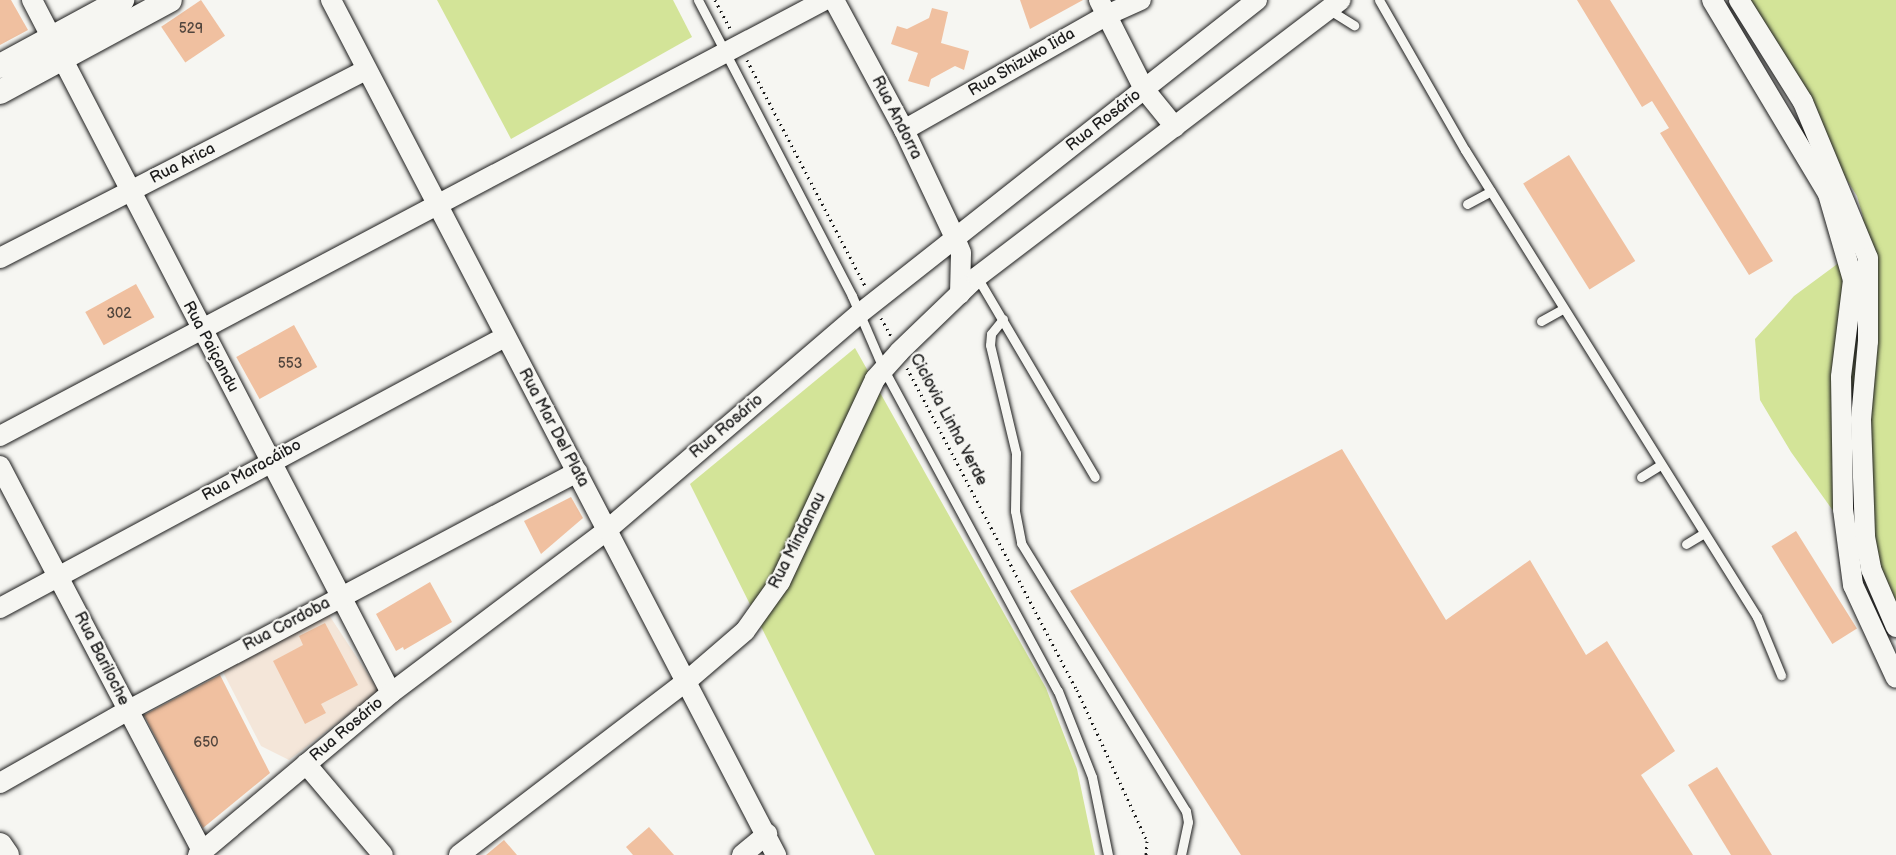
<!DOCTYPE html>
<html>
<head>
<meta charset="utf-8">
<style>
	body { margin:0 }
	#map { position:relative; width:1896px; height:855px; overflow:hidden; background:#f6f6f2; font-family:"Balsamiq Sans",sans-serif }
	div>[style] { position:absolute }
	.built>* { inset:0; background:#f4e6d9 }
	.green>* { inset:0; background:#d3e498 }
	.building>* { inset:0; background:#f0c0a0; transform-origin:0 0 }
	.path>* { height:3px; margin-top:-1.5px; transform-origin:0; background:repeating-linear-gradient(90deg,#1c1c1c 0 1.5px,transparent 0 6px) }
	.roads { filter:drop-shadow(0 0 2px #1c1c1c) drop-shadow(0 0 2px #1c1c1c) }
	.service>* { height:9px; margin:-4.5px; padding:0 4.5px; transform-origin:4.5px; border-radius:4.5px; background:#f6f6f2 }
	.minor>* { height:20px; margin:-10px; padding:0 10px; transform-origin:10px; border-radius:10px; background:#f6f6f2 }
	.tertiary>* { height:24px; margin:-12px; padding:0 12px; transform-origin:12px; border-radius:12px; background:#f6f6f2 }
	span { translate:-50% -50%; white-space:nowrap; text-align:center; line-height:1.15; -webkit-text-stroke:4.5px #f6f6f2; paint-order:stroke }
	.number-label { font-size:14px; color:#51453d }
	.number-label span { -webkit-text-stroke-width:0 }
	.street-label { font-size:16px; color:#1c1c1c }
</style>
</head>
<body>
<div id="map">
	<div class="built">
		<i style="clip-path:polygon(327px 612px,379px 691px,289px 760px,261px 746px,222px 670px)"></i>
	</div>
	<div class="green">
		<i style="clip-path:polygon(437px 0,673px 0,692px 37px,511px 139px)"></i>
		<i style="clip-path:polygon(1733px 0,1896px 0,1896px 610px,1874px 568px,1791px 452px,1760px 400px,1755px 339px,1794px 296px,1840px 262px,1863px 217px,1857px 196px)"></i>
		<i style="clip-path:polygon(855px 348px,1046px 688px,1077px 769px,1095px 855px,875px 855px,690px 484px)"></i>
	</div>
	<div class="building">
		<i style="clip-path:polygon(0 0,11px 0,28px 30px,0 45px)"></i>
		<i style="left:201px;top:0;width:43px;height:48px;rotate:56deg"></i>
		<i style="clip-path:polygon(1020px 0,1083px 0,1030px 29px)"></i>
		<i style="clip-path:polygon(1577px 0,1610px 0,1773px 261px,1749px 275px,1660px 133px,1669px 128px,1652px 101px,1642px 107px)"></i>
		<i style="clip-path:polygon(932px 8px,948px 12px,941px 43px,969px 51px,964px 70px,955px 66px,931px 79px,929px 87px,908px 81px,918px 53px,891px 44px,897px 26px,907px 29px,929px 18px)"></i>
		<i style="left:1569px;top:155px;width:125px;height:54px;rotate:58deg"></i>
		<i style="left:136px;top:284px;width:38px;height:58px;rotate:61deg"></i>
		<i style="left:294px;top:325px;width:48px;height:66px;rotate:61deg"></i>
		<i style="clip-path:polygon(1342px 449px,1446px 620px,1530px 560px,1586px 655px,1607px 641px,1675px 751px,1641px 775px,1693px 855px,1241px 855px,1070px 591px)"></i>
		<i style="clip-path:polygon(571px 497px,583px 518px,541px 554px,524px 521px)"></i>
		<i style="left:1796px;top:531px;width:115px;height:29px;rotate:58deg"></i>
		<i style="clip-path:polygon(430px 582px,452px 622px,404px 650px,403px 647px,396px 651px,376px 614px)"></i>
		<i style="clip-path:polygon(325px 623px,358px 685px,321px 704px,326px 713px,305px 724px,273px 661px,303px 645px,299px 636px)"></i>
		<i style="clip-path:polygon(220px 675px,270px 773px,203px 828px,144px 715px)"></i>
		<i style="clip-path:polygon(1717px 767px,1772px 855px,1731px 855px,1688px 785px)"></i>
		<i style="clip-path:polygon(649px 827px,674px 855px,633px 855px,626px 847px)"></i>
		<i style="clip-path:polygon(504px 840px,517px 855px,486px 855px)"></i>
	</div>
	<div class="path">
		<i style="left:715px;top:0;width:34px;rotate:62deg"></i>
		<i style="left:747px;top:60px;width:257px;rotate:62.4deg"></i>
		<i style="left:881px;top:318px;width:21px;rotate:61deg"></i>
		<i style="left:907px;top:368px;width:364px;rotate:62.2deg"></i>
		<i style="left:1077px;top:690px;width:166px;rotate:65.1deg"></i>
		<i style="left:1147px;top:841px;width:14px;rotate:94deg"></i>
	</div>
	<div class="roads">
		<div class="service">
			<i style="left:698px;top:0;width:334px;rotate:62.5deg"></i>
			<i style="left:852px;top:296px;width:78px;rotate:66.7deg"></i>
			<i style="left:883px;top:368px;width:367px;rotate:61.6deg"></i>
			<i style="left:1058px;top:691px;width:92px;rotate:68.4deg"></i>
			<i style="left:1092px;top:777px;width:80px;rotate:78.4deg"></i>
			<i style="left:1379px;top:0;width:173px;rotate:60.2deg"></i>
			<i style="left:1465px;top:150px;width:551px;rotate:57.98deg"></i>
			<i style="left:1757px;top:617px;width:63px;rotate:67.5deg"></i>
			<i style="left:1328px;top:9px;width:31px;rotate:32deg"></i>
			<i style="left:1467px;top:204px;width:27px;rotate:-28deg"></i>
			<i style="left:977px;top:277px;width:232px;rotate:59.5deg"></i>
			<i style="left:1003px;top:319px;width:19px;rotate:129deg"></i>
			<i style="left:991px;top:334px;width:11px;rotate:95deg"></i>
			<i style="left:990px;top:345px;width:111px;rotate:76.5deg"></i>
			<i style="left:1016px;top:453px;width:58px;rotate:91deg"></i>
			<i style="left:1015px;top:511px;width:33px;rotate:79deg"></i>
			<i style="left:1021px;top:543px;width:315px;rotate:58.4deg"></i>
			<i style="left:1186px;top:811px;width:11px;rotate:80deg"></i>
			<i style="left:1188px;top:822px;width:34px;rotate:102deg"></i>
			<i style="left:1541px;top:321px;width:25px;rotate:-29deg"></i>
			<i style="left:1641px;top:477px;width:22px;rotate:-32deg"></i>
			<i style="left:1686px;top:544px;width:21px;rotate:-31deg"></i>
		</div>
		<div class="minor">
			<i style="left:32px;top:0;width:780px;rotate:62.61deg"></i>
			<i style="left:331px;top:0;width:964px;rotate:62.5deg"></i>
			<i style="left:834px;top:0;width:148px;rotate:61.7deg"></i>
			<i style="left:904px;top:130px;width:119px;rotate:64.7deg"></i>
			<i style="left:955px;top:238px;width:16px;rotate:68deg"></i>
			<i style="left:961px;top:253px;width:41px;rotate:91.4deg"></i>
			<i style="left:1099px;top:0;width:100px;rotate:63.2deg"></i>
			<i style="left:1144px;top:89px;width:49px;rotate:50.8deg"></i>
			<i style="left:1712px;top:0;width:226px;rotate:59.1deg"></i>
			<i style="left:1828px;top:194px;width:90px;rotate:73.8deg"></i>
			<i style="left:1853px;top:280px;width:98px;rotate:97.1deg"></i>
			<i style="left:1841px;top:377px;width:132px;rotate:89.1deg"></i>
			<i style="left:1843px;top:509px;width:77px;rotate:82.5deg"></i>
			<i style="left:1853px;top:585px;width:102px;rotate:65.2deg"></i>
			<i style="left:1739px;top:0;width:120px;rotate:57.9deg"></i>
			<i style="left:1803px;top:102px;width:169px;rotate:67.4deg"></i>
			<i style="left:1868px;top:258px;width:83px;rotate:90deg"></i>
			<i style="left:1868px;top:341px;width:79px;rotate:95.1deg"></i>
			<i style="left:1861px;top:420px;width:117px;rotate:88deg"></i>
			<i style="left:1865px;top:537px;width:33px;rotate:79deg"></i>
			<i style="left:1871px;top:569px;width:63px;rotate:66.7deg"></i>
			<i style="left:904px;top:130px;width:233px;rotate:-29.5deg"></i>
			<i style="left:1107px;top:15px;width:37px;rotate:-24deg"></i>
			<i style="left:0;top:258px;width:411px;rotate:-27.2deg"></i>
			<i style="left:0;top:436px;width:933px;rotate:-27.86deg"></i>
			<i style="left:0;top:466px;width:435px;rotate:62.3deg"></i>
			<i style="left:0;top:608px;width:573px;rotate:-28.22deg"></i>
			<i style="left:306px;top:764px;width:119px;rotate:49.8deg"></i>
			<i style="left:0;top:783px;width:146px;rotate:-29.6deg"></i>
			<i style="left:127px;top:711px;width:510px;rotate:-27.97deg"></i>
			<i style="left:198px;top:855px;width:252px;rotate:-40deg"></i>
			<i style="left:391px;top:693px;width:271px;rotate:-37deg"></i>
			<i style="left:607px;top:530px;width:332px;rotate:-40.6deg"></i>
			<i style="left:859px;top:314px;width:507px;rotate:-38.27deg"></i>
			<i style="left:459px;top:855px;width:288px;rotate:-37.4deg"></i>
			<i style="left:688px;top:680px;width:75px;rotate:-40.7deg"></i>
			<i style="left:745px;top:631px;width:60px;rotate:-54.5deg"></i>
			<i style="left:780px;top:582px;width:224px;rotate:-64.9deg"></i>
			<i style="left:875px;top:379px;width:36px;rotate:-48deg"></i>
			<i style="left:899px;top:352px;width:108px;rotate:-43.9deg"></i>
			<i style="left:977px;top:277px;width:457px;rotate:-37.3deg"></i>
			<i style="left:742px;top:855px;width:33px;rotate:-40deg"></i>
		</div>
		<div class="tertiary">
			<i style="left:0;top:66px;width:139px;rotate:-28.4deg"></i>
			<i style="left:0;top:92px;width:193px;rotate:-28.4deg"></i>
			<i style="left:0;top:845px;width:12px;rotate:55deg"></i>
		</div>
	</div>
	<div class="number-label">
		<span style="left:191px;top:29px">529</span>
		<span style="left:119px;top:314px">302</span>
		<span style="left:290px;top:364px">553</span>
		<span style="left:206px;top:743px">650</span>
	</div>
	<div class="street-label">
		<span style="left:1022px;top:63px;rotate:-30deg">Rua Shizuko Iida</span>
		<span style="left:896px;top:118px;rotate:63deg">Rua Andorra</span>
		<span style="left:1104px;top:121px;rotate:-38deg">Rua Rosário</span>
		<span style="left:183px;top:164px;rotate:-27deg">Rua Arica</span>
		<span style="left:210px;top:347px;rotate:62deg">Rua Paiçandu</span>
		<span style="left:948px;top:420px;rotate:62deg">Ciclovia Linha Verde</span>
		<span style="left:727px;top:427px;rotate:-40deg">Rua Rosário</span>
		<span style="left:553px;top:428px;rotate:62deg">Rua Mar Del Plata</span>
		<span style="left:252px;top:471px;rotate:-29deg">Rua Maracáibo</span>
		<span style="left:798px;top:541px;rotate:-63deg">Rua Mindanau</span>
		<span style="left:287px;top:625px;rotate:-28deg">Rua Cordoba</span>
		<span style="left:101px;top:659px;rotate:63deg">Rua Bariloche</span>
		<span style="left:347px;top:730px;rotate:-40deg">Rua Rosário</span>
	</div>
</div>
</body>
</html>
